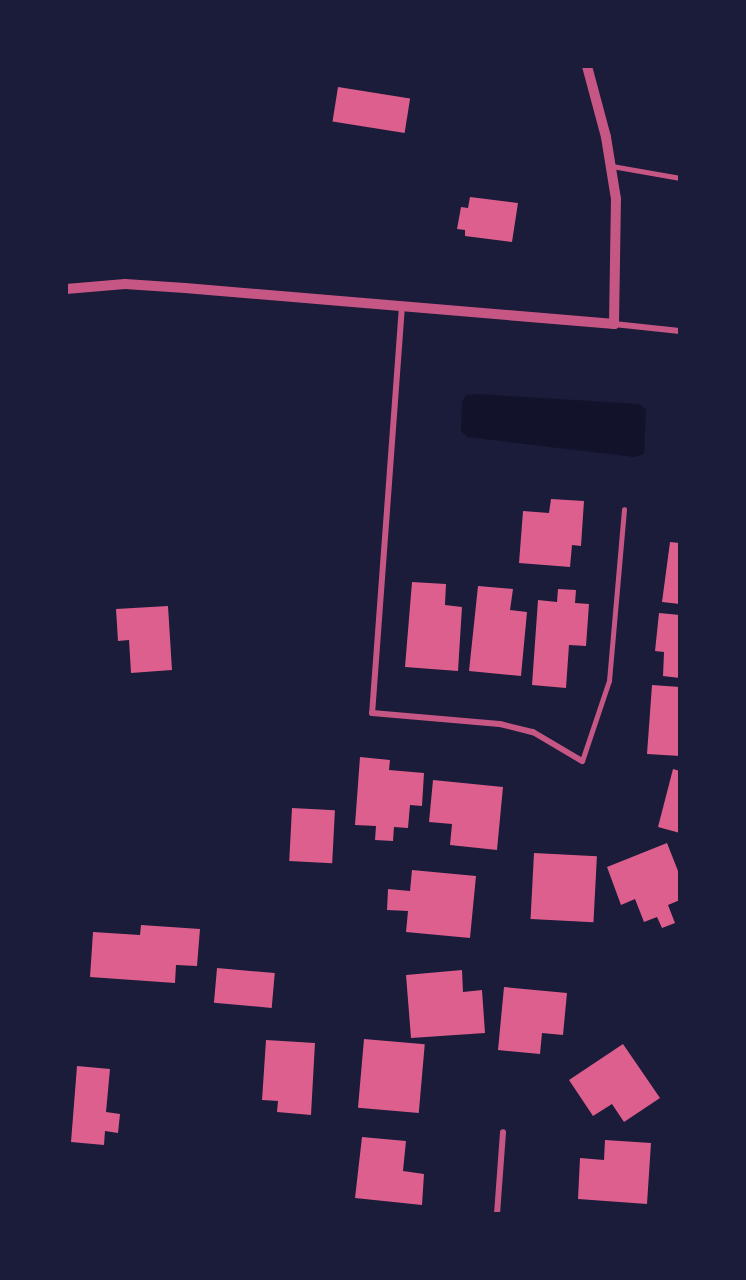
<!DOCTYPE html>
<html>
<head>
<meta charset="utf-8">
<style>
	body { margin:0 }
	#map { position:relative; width:746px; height:1280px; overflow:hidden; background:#1b1b3a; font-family:"Sofia Sans Condensed",sans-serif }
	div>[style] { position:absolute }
	.water>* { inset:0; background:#12122b }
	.building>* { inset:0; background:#dd5f8e; transform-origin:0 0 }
	.service>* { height:4.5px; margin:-2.25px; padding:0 2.25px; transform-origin:2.25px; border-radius:2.25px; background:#c65784 }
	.minor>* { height:6px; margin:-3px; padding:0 3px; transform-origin:3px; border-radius:3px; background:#c65784 }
	.tertiary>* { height:10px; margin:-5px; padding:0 5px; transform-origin:5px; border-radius:5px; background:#c65784 }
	span { translate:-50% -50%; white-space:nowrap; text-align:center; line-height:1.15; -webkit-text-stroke:6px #1b1b3a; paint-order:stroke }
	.frame { position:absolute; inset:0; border:68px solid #1b1b3a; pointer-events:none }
</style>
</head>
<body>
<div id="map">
	<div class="water">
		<i style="clip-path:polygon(477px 394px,639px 404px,646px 410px,644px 454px,635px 457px,467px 437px,461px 431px,462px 402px,466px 395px)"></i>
	</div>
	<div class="building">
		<i style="left:338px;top:87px;width:73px;height:35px;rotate:9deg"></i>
		<i style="clip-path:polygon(470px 197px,518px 203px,512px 242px,465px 236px,465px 230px,457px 229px,461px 207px,468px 208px)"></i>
		<i style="clip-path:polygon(551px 499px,584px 501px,581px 546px,572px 545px,570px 567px,519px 563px,523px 511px,549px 513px)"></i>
		<i style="clip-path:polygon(670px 542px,680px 543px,680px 604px,662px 602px)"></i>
		<i style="clip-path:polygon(412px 582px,446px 584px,445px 605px,462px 607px,458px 671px,405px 667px)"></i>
		<i style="clip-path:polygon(478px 586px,513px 589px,510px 610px,527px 612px,521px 676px,469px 671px)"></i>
		<i style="clip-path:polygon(558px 589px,576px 590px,575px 603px,589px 604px,586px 646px,569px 645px,566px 688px,532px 685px,538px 600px,557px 602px)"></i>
		<i style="clip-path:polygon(168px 606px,172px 670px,131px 673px,129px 640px,118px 641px,116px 609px)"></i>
		<i style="clip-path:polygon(659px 613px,680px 615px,680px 678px,663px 676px,664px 652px,655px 651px)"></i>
		<i style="clip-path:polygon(652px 685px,680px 687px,680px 756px,647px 754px)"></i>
		<i style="clip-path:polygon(360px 757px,390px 760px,389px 770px,424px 773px,422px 806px,410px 805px,408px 828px,394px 827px,393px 841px,375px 840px,376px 826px,355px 825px)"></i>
		<i style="clip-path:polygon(673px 769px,680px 771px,680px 833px,658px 827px)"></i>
		<i style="clip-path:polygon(433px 780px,503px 787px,497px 850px,450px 845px,452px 824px,429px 822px)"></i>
		<i style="left:292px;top:808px;width:43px;height:53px;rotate:3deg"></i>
		<i style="clip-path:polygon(667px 843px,680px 876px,680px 900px,668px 905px,675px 923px,662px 928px,657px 917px,644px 922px,635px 899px,621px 905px,607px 867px)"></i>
		<i style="left:534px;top:853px;width:63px;height:66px;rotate:3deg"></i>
		<i style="clip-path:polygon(412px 870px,476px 876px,470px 938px,406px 932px,408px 911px,387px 910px,388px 889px,410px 891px)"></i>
		<i style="clip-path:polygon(141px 925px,200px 929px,197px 966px,176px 965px,175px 983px,90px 977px,93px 932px,140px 935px)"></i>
		<i style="left:217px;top:968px;width:58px;height:35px;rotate:5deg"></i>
		<i style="clip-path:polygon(462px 970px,463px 992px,482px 990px,485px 1033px,411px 1038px,406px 975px)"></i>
		<i style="clip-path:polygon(504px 987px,567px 993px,563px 1035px,542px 1033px,540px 1054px,498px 1050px)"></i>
		<i style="left:364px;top:1039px;width:61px;height:69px;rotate:5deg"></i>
		<i style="clip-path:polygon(266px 1040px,315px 1043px,311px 1115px,277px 1112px,278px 1101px,262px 1100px)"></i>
		<i style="clip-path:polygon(623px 1044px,660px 1098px,624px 1122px,612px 1104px,593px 1116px,569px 1080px)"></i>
		<i style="clip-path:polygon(77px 1066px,110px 1069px,106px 1112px,120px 1114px,118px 1133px,105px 1131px,104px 1145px,71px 1142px)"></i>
		<i style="clip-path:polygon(362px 1137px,406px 1141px,403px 1171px,424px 1174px,422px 1205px,355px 1198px)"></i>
		<i style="clip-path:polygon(605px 1140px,651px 1143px,647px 1204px,578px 1199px,580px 1158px,604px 1160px)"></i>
	</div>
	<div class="service">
		<i style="left:612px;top:166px;width:69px;rotate:10deg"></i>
		<i style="left:582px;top:761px;width:84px;rotate:-71.4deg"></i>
		<i style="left:609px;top:681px;width:172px;rotate:-85deg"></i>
	</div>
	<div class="minor">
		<i style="left:402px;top:306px;width:408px;rotate:94.2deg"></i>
		<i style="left:372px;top:713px;width:128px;rotate:4.9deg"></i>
		<i style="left:500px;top:724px;width:34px;rotate:14deg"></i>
		<i style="left:533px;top:732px;width:57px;rotate:30.6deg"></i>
		<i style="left:614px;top:324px;width:66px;rotate:6.1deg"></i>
		<i style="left:497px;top:1214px;width:82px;rotate:-85.8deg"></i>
	</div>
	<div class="tertiary">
		<i style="left:66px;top:289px;width:59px;rotate:-4.8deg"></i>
		<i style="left:125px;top:284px;width:60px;rotate:3.8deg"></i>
		<i style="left:185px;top:288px;width:431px;rotate:4.8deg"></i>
		<i style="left:614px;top:324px;width:125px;rotate:-89.1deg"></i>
		<i style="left:616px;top:199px;width:63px;rotate:-99.2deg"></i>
		<i style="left:606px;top:137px;width:73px;rotate:-105deg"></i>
	</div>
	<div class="frame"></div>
</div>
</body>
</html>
